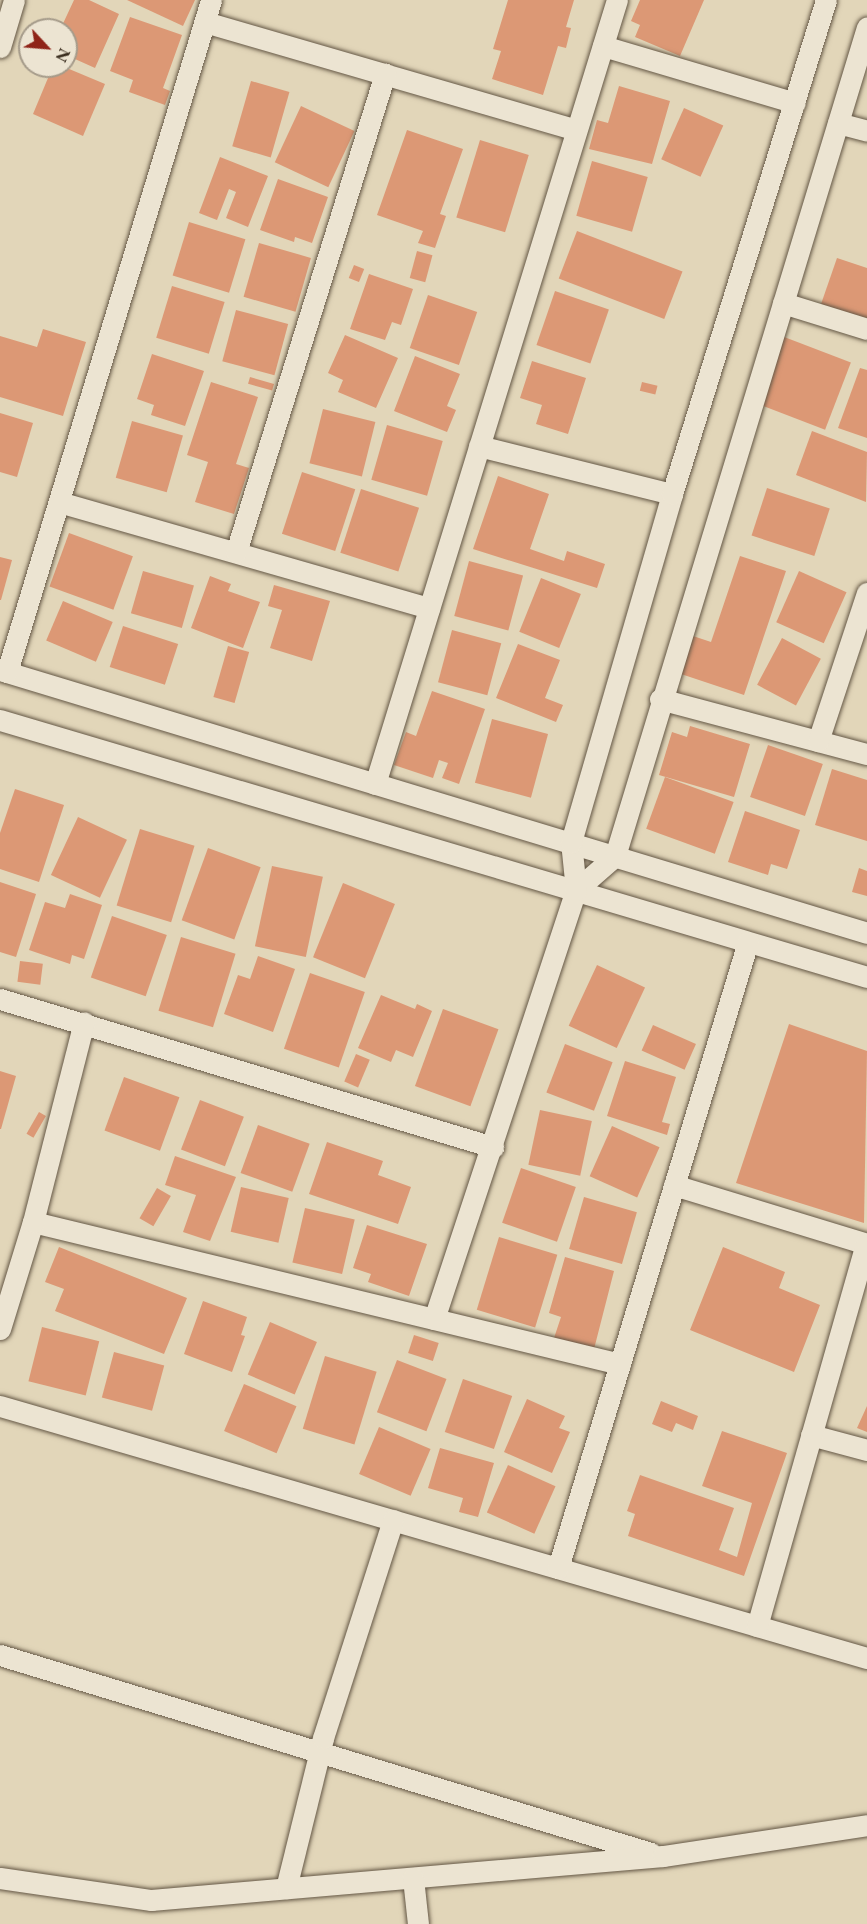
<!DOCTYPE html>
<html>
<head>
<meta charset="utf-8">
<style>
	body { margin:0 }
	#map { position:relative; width:867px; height:1924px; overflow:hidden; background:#e2d6b9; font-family:"EB Garamond",serif }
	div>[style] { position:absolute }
	.building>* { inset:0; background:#dc9875; transform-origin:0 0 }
	.roads { filter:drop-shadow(0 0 2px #645745) drop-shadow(0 0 2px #645745) }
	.minor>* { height:21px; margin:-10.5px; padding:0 10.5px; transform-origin:10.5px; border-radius:10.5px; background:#ece4d2 }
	span { translate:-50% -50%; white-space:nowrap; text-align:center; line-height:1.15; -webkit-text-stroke:6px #ece4d2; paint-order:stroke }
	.north { position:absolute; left:18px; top:18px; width:60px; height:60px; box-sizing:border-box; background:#ece4d2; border:2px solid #a59b8a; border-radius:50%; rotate:116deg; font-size:16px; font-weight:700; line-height:24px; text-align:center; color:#3a2d1e }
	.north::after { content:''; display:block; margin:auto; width:21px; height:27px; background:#8f2418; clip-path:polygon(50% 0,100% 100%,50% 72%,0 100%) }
</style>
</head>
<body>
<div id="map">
	<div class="building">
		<i style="clip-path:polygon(74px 0,89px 0,119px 14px,95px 68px,66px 55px,66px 30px,60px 30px)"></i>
		<i style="clip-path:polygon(127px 0,195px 0,183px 26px)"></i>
		<i style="clip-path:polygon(508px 0,574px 0,566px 27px,571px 28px,566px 48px,558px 46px,543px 95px,492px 79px,501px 51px,493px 49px)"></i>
		<i style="clip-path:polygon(640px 0,704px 0,680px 56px,635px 37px,640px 25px,631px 21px)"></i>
		<i style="clip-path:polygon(130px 17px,182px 35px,163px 88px,170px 91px,165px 105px,129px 92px,133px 80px,110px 71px)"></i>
		<i style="clip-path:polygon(53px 66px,62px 66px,105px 84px,83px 136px,33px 114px)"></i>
		<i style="left:251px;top:81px;width:40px;height:68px;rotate:16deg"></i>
		<i style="clip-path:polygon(619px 86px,670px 101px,652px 164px,589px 149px,597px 120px,608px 123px)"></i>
		<i style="left:301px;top:106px;width:59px;height:62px;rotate:25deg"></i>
		<i style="left:684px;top:108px;width:43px;height:56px;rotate:24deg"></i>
		<i style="clip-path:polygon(407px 130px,463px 149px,440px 214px,446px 216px,435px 248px,418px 243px,423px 231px,377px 215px)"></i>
		<i style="left:480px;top:140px;width:51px;height:81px;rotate:17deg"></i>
		<i style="clip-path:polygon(220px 157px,268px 176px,248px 227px,226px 218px,236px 192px,229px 189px,217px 220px,199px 213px)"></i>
		<i style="left:592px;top:161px;width:58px;height:57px;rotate:16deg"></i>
		<i style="clip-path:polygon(278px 179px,328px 197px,312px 243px,295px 237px,294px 242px,260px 230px)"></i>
		<i style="left:189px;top:222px;width:59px;height:56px;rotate:17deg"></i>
		<i style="left:577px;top:231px;width:113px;height:51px;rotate:21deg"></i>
		<i style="left:259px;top:243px;width:54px;height:56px;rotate:16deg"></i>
		<i style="left:417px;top:251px;width:16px;height:28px;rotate:15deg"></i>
		<i style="clip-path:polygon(837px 258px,867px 268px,867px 323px,820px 307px)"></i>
		<i style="left:354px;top:265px;width:11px;height:14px;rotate:22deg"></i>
		<i style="clip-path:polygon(369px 274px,413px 289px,401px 325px,392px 322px,385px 340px,350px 329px)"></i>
		<i style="left:172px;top:286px;width:55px;height:54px;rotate:17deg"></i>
		<i style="left:555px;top:291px;width:57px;height:57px;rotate:19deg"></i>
		<i style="left:428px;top:295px;width:52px;height:56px;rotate:19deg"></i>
		<i style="left:236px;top:310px;width:54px;height:53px;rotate:15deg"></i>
		<i style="clip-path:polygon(43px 329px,86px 342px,63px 416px,0 397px,0 336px,37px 347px)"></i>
		<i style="clip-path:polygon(345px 335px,398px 358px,376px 408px,338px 392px,343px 380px,328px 373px)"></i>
		<i style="left:779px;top:335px;width:77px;height:72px;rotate:21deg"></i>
		<i style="clip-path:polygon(152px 354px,204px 371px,185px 426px,151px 415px,154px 405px,137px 399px)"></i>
		<i style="clip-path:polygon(415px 356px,460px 374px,447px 406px,456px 410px,447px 432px,394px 411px)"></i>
		<i style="clip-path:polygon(532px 361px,586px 378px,568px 434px,536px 424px,542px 405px,520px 398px)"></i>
		<i style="clip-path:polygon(860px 368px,867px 370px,867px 438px,838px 428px)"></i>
		<i style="left:250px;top:377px;width:25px;height:7px;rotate:16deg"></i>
		<i style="clip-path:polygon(211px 382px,258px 397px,236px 464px,249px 468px,234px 514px,195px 502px,208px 462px,187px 455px)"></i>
		<i style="left:642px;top:382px;width:16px;height:9px;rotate:14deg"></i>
		<i style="left:323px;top:409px;width:54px;height:56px;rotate:14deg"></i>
		<i style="clip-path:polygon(0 413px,33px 423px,17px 477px,0 472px)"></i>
		<i style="left:132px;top:421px;width:53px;height:59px;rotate:16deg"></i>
		<i style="left:387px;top:425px;width:58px;height:57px;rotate:16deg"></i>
		<i style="clip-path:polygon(812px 431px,867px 452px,866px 502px,796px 475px)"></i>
		<i style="left:302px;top:472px;width:56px;height:65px;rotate:18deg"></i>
		<i style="clip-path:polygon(498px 476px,549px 494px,530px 549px,564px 561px,567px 551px,605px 564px,597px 588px,473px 549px)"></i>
		<i style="left:767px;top:488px;width:66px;height:50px;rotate:18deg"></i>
		<i style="left:361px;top:489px;width:61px;height:67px;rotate:18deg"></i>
		<i style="left:69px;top:533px;width:68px;height:57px;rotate:20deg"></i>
		<i style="clip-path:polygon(740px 556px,786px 571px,744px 695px,675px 672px,687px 634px,711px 642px)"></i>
		<i style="clip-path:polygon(0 557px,12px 560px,1px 600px,0 600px)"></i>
		<i style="left:469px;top:561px;width:56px;height:57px;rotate:15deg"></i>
		<i style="left:143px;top:571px;width:53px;height:44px;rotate:16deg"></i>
		<i style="left:799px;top:571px;width:52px;height:56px;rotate:24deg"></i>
		<i style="clip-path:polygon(210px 576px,231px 584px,228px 591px,260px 602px,243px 648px,191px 628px)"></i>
		<i style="left:541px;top:578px;width:43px;height:58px;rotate:22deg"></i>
		<i style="clip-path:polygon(274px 585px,330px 601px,312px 661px,270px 648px,282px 610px,268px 606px)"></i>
		<i style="left:63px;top:601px;width:54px;height:43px;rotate:23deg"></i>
		<i style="left:123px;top:626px;width:58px;height:43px;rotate:18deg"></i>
		<i style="left:452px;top:630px;width:51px;height:54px;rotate:15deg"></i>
		<i style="left:782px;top:638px;width:44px;height:53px;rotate:28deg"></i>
		<i style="clip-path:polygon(518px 644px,560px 660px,545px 698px,563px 705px,556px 722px,496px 698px)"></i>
		<i style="left:228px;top:646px;width:22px;height:53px;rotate:16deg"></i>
		<i style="clip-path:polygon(432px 691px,485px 709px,459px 784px,442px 778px,448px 763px,439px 760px,433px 778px,394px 765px,406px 732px,416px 736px)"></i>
		<i style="left:492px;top:719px;width:58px;height:66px;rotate:15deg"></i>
		<i style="clip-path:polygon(690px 726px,750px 744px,734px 797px,659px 775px,672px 732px,687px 737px)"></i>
		<i style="left:768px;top:745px;width:58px;height:55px;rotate:19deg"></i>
		<i style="clip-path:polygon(832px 769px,867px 780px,867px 841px,815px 825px)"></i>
		<i style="left:665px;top:777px;width:73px;height:55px;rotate:20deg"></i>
		<i style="clip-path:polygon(15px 789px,64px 805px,39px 882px,0 869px,0 833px)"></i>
		<i style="clip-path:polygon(745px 811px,800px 830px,787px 869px,771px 864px,768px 875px,728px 862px)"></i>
		<i style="left:78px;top:817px;width:54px;height:64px;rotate:25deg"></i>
		<i style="left:140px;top:829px;width:57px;height:80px;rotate:17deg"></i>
		<i style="left:208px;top:848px;width:56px;height:77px;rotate:20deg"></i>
		<i style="left:272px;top:866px;width:52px;height:82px;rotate:12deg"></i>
		<i style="clip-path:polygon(859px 868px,867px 871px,867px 896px,852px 892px)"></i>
		<i style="clip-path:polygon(0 882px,36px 894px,16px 957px,0 952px)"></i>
		<i style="left:343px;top:883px;width:56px;height:80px;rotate:22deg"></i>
		<i style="clip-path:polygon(70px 894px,102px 905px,84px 959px,72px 955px,70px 964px,29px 950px,45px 902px,65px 908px)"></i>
		<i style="left:112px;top:916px;width:58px;height:65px;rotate:19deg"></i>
		<i style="left:181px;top:937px;width:57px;height:77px;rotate:17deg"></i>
		<i style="clip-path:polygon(258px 956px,295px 969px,273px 1032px,224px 1014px,238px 975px,250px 979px)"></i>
		<i style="left:20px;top:961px;width:23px;height:21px;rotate:7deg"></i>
		<i style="left:597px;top:965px;width:53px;height:67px;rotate:25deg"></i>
		<i style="left:310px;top:973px;width:58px;height:80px;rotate:19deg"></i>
		<i style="clip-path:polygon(381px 995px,415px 1009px,417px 1004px,432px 1011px,413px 1057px,396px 1050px,391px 1062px,358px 1048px)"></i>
		<i style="left:443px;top:1009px;width:59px;height:82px;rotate:20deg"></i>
		<i style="clip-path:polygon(789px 1024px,867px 1051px,864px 1223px,736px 1183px)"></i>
		<i style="left:653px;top:1025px;width:47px;height:28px;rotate:24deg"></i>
		<i style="left:565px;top:1044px;width:51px;height:52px;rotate:21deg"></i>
		<i style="left:356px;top:1054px;width:15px;height:30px;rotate:23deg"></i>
		<i style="clip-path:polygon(625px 1061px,676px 1077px,662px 1122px,670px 1124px,667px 1135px,607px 1116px)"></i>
		<i style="clip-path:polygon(0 1071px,16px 1076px,1px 1129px,0 1129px)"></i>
		<i style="left:124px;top:1077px;width:59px;height:57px;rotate:20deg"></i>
		<i style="left:200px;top:1100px;width:47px;height:53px;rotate:21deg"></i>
		<i style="left:540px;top:1110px;width:53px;height:56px;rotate:12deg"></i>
		<i style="left:39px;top:1112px;width:8px;height:25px;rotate:30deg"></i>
		<i style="left:258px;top:1125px;width:55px;height:51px;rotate:20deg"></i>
		<i style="left:612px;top:1126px;width:52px;height:55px;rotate:24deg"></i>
		<i style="clip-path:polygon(327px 1142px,383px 1161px,378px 1175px,411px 1187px,398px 1224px,309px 1194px)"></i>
		<i style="clip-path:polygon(175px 1156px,236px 1177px,210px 1241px,183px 1232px,196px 1195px,165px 1185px)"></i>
		<i style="left:521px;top:1168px;width:58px;height:58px;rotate:19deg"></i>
		<i style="left:241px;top:1187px;width:49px;height:46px;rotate:13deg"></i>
		<i style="left:157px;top:1188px;width:16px;height:35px;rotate:30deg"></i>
		<i style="left:584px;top:1197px;width:55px;height:54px;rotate:16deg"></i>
		<i style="left:305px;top:1208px;width:51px;height:56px;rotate:13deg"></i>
		<i style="clip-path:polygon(367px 1225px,427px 1244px,409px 1296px,368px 1282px,371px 1274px,353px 1268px)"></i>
		<i style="left:499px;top:1237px;width:61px;height:76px;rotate:17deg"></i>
		<i style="clip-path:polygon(59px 1247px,187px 1298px,164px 1354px,55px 1311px,64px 1289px,45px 1282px)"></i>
		<i style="clip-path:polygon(723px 1247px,785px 1272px,779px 1288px,820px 1305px,794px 1372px,690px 1330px)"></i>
		<i style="clip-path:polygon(565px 1257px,614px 1271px,593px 1353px,553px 1341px,561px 1317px,549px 1313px)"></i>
		<i style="clip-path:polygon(203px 1301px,247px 1317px,241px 1335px,245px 1336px,232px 1372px,184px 1354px)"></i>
		<i style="left:270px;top:1322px;width:51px;height:57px;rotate:23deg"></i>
		<i style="left:42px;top:1327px;width:59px;height:56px;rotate:14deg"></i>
		<i style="left:414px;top:1335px;width:26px;height:19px;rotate:18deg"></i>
		<i style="left:114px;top:1352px;width:52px;height:47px;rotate:15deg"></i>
		<i style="left:325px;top:1356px;width:54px;height:76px;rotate:17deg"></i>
		<i style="left:397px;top:1360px;width:53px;height:56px;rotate:21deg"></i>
		<i style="left:463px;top:1379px;width:52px;height:56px;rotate:19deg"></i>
		<i style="left:244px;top:1384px;width:57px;height:51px;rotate:23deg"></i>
		<i style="clip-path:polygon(527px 1399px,565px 1416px,559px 1428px,570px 1432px,552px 1473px,504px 1452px)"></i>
		<i style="clip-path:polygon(661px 1401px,698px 1416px,693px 1430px,676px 1423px,672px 1432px,652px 1424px)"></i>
		<i style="clip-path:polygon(867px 1406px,867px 1432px,857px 1428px)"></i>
		<i style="left:379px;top:1427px;width:56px;height:51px;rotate:23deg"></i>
		<i style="clip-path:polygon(722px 1431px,787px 1453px,744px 1576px,628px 1536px,635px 1514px,627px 1511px,640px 1475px,734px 1508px,719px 1550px,737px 1557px,752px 1503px,702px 1486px)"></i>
		<i style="clip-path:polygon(440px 1448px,494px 1463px,478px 1517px,459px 1512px,463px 1498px,428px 1488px)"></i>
		<i style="left:508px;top:1465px;width:52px;height:52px;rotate:24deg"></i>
	</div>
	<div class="roads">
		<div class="minor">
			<i style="left:205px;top:22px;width:386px;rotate:16.2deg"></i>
			<i style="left:603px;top:46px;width:200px;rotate:16.5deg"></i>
			<i style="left:0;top:47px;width:49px;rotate:-73.4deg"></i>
			<i style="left:838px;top:123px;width:30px;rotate:15deg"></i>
			<i style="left:783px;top:303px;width:88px;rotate:17.2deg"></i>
			<i style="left:479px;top:446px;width:199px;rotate:14deg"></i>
			<i style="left:59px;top:502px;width:385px;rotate:16deg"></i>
			<i style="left:236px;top:552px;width:501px;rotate:-72.69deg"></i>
			<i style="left:0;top:670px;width:906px;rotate:16.87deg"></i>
			<i style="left:7px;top:672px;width:702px;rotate:-73.11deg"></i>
			<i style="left:660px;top:699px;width:214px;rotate:14.9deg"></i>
			<i style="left:0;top:720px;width:904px;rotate:16.51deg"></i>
			<i style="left:818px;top:741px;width:156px;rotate:-71.7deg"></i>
			<i style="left:375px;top:784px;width:820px;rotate:-72.85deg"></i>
			<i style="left:576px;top:890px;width:52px;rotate:-41.1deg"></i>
			<i style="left:615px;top:856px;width:866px;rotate:-73.09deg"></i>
			<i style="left:0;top:999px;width:515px;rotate:16.71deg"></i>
			<i style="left:674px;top:1185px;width:202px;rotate:17deg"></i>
			<i style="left:33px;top:1222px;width:604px;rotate:13.6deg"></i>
			<i style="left:434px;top:1319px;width:452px;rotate:-71.7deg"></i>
			<i style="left:576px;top:890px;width:48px;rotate:-95.9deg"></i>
			<i style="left:571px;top:842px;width:362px;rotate:-73.8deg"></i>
			<i style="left:672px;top:494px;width:517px;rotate:-72.69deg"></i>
			<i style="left:0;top:1329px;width:112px;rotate:-72.9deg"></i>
			<i style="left:33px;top:1222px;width:206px;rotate:-75.7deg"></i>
			<i style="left:0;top:1406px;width:903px;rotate:16.21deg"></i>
			<i style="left:811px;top:1435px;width:58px;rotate:15deg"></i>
			<i style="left:558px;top:1568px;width:654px;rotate:-73.12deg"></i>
			<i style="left:757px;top:1626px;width:397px;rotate:-74.1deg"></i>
			<i style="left:0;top:1655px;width:680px;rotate:16.92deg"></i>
			<i style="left:0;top:1878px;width:153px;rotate:8.3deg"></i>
			<i style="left:151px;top:1900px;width:514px;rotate:-4.91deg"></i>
			<i style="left:663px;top:1856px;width:206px;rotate:-8.6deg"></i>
			<i style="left:413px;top:1878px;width:46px;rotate:83.8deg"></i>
			<i style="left:286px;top:1888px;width:154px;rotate:-76.1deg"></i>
			<i style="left:323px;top:1738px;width:229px;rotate:-72.2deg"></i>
		</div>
	</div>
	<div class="north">N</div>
</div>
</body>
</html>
